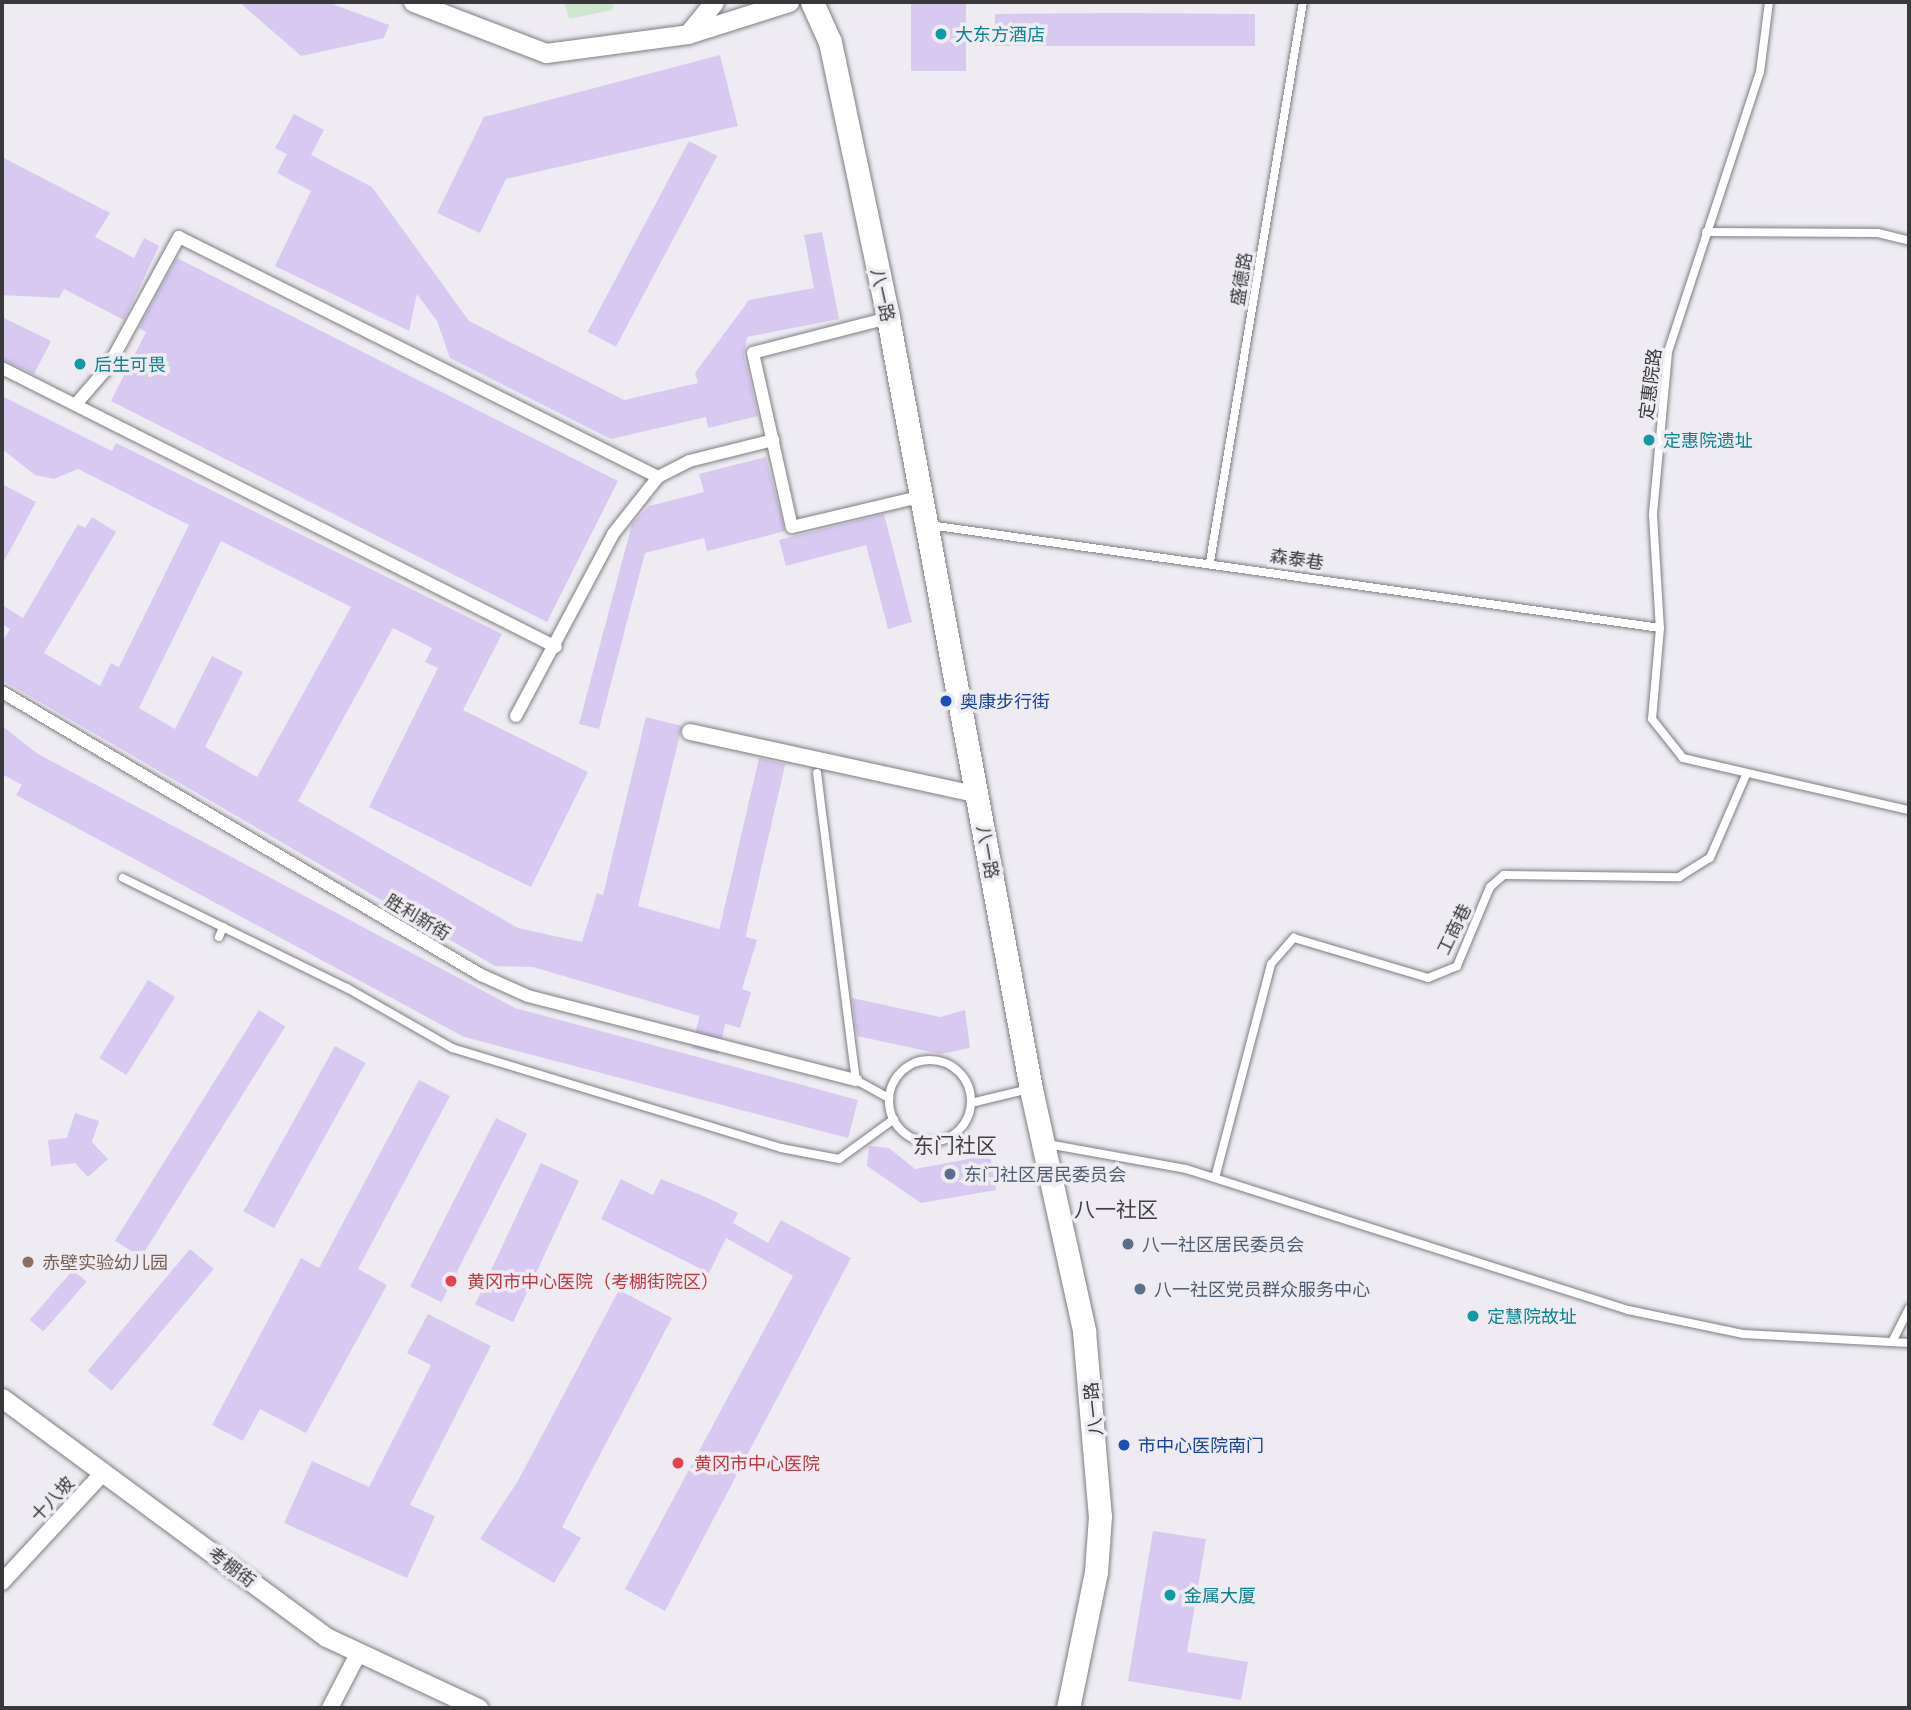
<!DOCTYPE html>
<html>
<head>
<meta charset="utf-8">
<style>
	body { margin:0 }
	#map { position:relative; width:1911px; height:1710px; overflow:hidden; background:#eeecf2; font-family:Lato,"Noto Sans SC",sans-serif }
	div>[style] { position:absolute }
	.green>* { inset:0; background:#cde8cf }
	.building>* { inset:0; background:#d8c9f1; transform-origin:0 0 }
	.roads { filter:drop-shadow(0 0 2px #7f7d82) drop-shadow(0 0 2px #7f7d82) }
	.service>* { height:8px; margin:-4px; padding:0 4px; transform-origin:4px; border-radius:4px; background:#fff }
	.service>.ring { margin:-4px; padding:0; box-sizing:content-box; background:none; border:8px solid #fff; border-radius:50% }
	.pedestrian>* { height:12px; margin:-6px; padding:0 6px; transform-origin:6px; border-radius:6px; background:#fff }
	.minor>* { height:16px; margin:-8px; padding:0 8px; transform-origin:8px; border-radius:8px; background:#fff }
	.tertiary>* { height:19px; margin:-9.5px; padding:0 9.5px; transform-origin:9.5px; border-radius:9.5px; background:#fff }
	.secondary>* { height:23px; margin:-11.5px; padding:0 11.5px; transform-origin:11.5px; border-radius:11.5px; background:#fff }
	.dots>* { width:19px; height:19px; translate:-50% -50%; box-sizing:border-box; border:4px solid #eeecf2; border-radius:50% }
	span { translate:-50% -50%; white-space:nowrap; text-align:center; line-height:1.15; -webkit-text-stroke:7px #eeecf2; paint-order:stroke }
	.culture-label { font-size:18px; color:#0d838f }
	.left { translate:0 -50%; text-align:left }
	.street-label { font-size:18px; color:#39383a }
	.transit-label { font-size:18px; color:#164399 }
	.service-label { font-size:18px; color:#4e5e75 }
	.education-label { font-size:18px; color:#785e54 }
	.health-label { font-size:18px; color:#be3a42 }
	.quarter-label { font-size:21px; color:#424045 }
	.frame { position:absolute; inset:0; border:4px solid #39383a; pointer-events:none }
</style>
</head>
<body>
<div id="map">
	<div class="green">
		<i style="clip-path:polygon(564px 2px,615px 2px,612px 10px,569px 19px)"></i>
	</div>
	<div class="building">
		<i style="clip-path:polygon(239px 2px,327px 2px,389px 25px,384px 38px,301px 56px)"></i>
		<i style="left:911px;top:2px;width:55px;height:69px"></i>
		<i style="clip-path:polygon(1122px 13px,1255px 14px,1255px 46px,995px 46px,995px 14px)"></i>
		<i style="clip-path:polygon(720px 55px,738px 126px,506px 179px,480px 233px,437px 213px,484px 117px)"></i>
		<i style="clip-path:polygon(294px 114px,324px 130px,311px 155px,372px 187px,469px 321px,624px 400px,698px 383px,695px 373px,749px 300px,814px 288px,804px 235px,822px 232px,839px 319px,747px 337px,744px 355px,758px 416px,708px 428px,706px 417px,611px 439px,450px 358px,437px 321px,417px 294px,409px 331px,275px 266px,311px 191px,277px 173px,287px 154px,275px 148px)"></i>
		<i style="left:689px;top:141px;width:32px;height:216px;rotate:28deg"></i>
		<i style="clip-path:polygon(2px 157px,110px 213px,95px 237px,134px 258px,144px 238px,159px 246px,124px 320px,64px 289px,59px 298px,2px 295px)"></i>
		<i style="clip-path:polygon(177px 258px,618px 481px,547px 622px,111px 401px,146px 332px,139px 328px)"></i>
		<i style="clip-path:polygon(2px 317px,51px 341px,34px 374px,2px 359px)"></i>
		<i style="clip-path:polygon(evenodd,2px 396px,112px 451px,116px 443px,502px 634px,463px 710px,588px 772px,531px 887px,369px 807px,438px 668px,425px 662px,432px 648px,393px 628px,298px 801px,518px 928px,582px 942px,597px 893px,603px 895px,646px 717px,682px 726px,638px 906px,757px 940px,742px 989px,751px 992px,740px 1028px,533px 967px,495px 966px,2px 680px,2px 642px,10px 629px,2px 624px,2px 605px,23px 618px,78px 524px,85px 528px,92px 517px,116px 532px,44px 653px,100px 686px,111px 663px,119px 667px,189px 525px,78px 469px,54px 479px,35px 475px,2px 449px,2px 396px,221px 541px,351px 607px,257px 777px,205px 747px,243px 672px,212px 656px,175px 729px,139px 708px,221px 541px)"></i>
		<i style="clip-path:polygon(766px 457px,785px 531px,707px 551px,704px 538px,645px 553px,599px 729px,579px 724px,632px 524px,649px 506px,704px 492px,699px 474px)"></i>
		<i style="clip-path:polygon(2px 484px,36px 502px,2px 565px)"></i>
		<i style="clip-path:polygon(884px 514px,912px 622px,888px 629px,866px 545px,786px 566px,779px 540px)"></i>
		<i style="clip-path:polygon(2px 726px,38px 754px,515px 1008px,858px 1100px,848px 1138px,464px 1037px,16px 795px,22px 785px,2px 774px)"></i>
		<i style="left:759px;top:758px;width:27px;height:298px;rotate:13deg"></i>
		<i style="left:148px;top:980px;width:32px;height:92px;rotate:32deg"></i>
		<i style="clip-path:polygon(852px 998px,940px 1017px,965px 1010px,970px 1048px,941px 1054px,857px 1036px)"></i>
		<i style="left:259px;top:1010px;width:31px;height:272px;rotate:32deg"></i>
		<i style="left:335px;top:1046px;width:35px;height:189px;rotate:29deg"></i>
		<i style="clip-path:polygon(419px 1080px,450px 1096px,358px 1269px,387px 1285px,306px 1433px,260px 1409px,243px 1441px,212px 1425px,301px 1258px,319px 1268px)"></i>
		<i style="clip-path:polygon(75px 1113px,99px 1121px,92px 1142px,108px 1159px,88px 1177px,75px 1163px,51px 1166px,48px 1140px,67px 1138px)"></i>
		<i style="left:496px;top:1118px;width:35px;height:189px;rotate:27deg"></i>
		<i style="clip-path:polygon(869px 1146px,889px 1148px,915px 1169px,990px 1155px,996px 1190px,921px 1203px,867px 1166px)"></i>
		<i style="left:541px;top:1163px;width:42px;height:156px;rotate:25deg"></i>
		<i style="clip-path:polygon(621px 1179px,653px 1195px,661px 1179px,708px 1198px,738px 1213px,733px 1223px,768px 1243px,781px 1220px,851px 1258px,665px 1611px,625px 1589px,793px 1276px,726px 1238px,709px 1273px,601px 1219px)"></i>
		<i style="left:190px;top:1249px;width:31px;height:159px;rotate:40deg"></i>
		<i style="left:73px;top:1270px;width:18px;height:66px;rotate:41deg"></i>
		<i style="clip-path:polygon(619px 1290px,672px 1318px,562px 1527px,581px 1538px,554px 1583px,480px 1539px,519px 1479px)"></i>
		<i style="clip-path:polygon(428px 1314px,491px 1346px,410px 1505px,435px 1516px,407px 1578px,284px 1523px,312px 1461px,369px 1487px,431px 1365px,407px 1353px)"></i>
		<i style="clip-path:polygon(1153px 1531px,1206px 1539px,1187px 1652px,1248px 1662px,1241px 1700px,1128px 1681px)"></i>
	</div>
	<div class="roads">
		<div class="service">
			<i style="left:1769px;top:2px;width:71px;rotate:97.3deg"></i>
			<i style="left:1760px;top:72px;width:295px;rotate:108.2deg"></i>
			<i style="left:1668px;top:352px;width:164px;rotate:95.3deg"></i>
			<i style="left:1653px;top:515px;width:113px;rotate:86.5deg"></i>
			<i style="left:1660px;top:628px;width:91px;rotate:95deg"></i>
			<i style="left:1652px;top:719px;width:50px;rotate:51.5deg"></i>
			<i style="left:1683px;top:758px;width:232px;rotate:13deg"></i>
			<i style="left:1706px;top:232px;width:172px;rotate:0.3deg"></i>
			<i style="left:1878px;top:233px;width:32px;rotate:14deg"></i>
			<i style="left:929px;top:525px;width:738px;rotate:8.02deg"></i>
			<i style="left:1210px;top:562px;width:568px;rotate:-80.57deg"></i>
			<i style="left:817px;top:773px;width:309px;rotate:82.8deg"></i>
			<i style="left:856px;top:1080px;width:38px;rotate:29deg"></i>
			<i style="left:123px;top:878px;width:250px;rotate:26.2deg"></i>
			<i style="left:347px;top:988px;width:121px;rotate:29.7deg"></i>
			<i style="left:452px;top:1048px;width:344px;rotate:16.9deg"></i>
			<i style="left:781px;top:1148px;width:59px;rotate:10.7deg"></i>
			<i style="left:839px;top:1159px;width:68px;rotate:-36deg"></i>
			<i style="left:219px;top:937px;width:11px;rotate:-68deg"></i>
			<i class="ring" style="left:889px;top:1060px;width:74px;height:74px"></i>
			<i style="left:971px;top:1103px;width:60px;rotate:-13.6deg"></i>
			<i style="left:1047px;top:1144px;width:141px;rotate:10.2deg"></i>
			<i style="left:1186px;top:1169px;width:464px;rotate:17.7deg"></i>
			<i style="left:1628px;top:1310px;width:117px;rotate:11.8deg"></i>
			<i style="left:1743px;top:1334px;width:166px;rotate:3.1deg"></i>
			<i style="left:1215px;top:1178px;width:221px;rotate:-75.3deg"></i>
			<i style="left:1271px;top:964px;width:35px;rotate:-49deg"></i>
			<i style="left:1294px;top:938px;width:140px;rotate:16.6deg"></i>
			<i style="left:1428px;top:978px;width:31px;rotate:-22deg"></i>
			<i style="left:1457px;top:966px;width:86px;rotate:-67.3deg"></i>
			<i style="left:1490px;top:887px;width:18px;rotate:-41deg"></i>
			<i style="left:1504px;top:875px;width:175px;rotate:0.7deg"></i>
			<i style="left:1679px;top:877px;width:36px;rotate:-32deg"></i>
			<i style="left:1710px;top:858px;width:90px;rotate:-66.6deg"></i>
			<i style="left:1892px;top:1342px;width:38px;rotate:-63deg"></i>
		</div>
		<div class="pedestrian">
			<i style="left:888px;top:318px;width:139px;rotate:165.5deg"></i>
			<i style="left:753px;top:353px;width:178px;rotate:77.4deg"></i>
			<i style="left:792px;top:527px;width:135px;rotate:-13.3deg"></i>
			<i style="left:2px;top:368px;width:620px;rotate:26.73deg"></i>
			<i style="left:76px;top:404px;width:49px;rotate:-49.1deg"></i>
			<i style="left:108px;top:367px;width:148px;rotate:-61.4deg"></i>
			<i style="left:179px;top:237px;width:536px;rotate:26.61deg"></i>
			<i style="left:2px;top:692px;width:556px;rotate:30.58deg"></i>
			<i style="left:481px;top:975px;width:51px;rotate:24.1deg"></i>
			<i style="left:528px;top:996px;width:339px;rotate:14.4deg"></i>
			<i style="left:516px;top:716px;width:206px;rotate:-61.9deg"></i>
			<i style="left:613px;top:534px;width:73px;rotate:-51.7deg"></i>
			<i style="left:658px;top:477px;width:35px;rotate:-27deg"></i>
			<i style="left:689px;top:461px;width:87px;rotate:-14deg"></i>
		</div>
		<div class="minor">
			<i style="left:690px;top:732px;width:295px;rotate:12.3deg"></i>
			<i style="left:2px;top:1582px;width:149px;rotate:-47.2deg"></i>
			<i style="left:330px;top:1708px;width:63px;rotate:-62.6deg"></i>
		</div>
		<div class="tertiary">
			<i style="left:413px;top:2px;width:142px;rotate:21deg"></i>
			<i style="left:546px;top:53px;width:143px;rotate:-7.6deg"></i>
			<i style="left:688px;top:34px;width:106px;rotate:-17.6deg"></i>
			<i style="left:688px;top:34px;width:41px;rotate:-50.9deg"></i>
			<i style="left:2px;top:1398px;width:403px;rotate:36.4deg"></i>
			<i style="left:326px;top:1637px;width:168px;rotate:25deg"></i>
		</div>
		<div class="secondary">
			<i style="left:812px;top:2px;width:44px;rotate:65.8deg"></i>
			<i style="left:830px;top:42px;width:282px;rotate:78.1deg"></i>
			<i style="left:888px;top:318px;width:784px;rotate:79.49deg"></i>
			<i style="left:1031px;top:1089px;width:248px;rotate:77.6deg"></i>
			<i style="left:1084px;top:1331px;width:186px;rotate:85.1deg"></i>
			<i style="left:1100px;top:1516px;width:56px;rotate:94.1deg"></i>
			<i style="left:1096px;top:1572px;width:139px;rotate:101.6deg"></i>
		</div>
	</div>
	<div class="dots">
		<i style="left:941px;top:34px;background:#0f9aa8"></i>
		<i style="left:80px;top:364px;background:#0f9aa8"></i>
		<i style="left:1649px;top:440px;background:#0f9aa8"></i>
		<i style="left:946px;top:701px;background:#1a4fb4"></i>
		<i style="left:950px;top:1174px;background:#5c6f8a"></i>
		<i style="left:1128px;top:1244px;background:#5c6f8a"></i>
		<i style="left:28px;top:1262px;background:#8d6e63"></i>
		<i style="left:451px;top:1281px;background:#e0444e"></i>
		<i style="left:1140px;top:1289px;background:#5c6f8a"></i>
		<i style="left:1473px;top:1316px;background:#0f9aa8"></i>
		<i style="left:1124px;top:1445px;background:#1a4fb4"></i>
		<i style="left:678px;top:1463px;background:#e0444e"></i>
		<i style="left:1170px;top:1595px;background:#0f9aa8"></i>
	</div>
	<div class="culture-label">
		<span class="left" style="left:955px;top:34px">大东方酒店</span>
		<span class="left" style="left:94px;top:364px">后生可畏</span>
		<span class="left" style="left:1663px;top:440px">定惠院遗址</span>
		<span class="left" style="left:1487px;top:1316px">定慧院故址</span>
		<span class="left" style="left:1184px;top:1595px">金属大厦</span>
	</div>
	<div class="street-label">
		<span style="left:1241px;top:279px;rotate:-81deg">盛德路</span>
		<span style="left:883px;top:295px;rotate:78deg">八一路</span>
		<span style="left:1650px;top:384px;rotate:-83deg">定惠院路</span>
		<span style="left:1297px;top:559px;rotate:8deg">森泰巷</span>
		<span style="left:988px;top:852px;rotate:80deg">八一路</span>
		<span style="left:418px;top:917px;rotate:31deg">胜利新街</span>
		<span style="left:1454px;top:929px;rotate:-64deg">工商巷</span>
		<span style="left:1093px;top:1409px;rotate:-96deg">八一路</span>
		<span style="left:52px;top:1499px;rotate:-47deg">十八坡</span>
		<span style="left:232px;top:1567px;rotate:37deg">考棚街</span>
	</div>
	<div class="transit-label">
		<span class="left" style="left:960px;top:701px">奥康步行街</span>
		<span class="left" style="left:1138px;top:1445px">市中心医院南门</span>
	</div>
	<div class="service-label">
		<span class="left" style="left:964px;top:1174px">东门社区居民委员会</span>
		<span class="left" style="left:1142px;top:1244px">八一社区居民委员会</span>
		<span class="left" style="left:1154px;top:1289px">八一社区党员群众服务中心</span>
	</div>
	<div class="education-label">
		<span class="left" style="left:42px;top:1262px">赤壁实验幼儿园</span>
	</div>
	<div class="health-label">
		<span class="left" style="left:467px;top:1281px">黄冈市中心医院（考棚街院区）</span>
		<span class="left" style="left:694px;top:1463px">黄冈市中心医院</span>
	</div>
	<div class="quarter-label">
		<span style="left:955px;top:1145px">东门社区</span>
		<span style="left:1116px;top:1209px">八一社区</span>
	</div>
	<div class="frame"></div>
</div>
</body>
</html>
